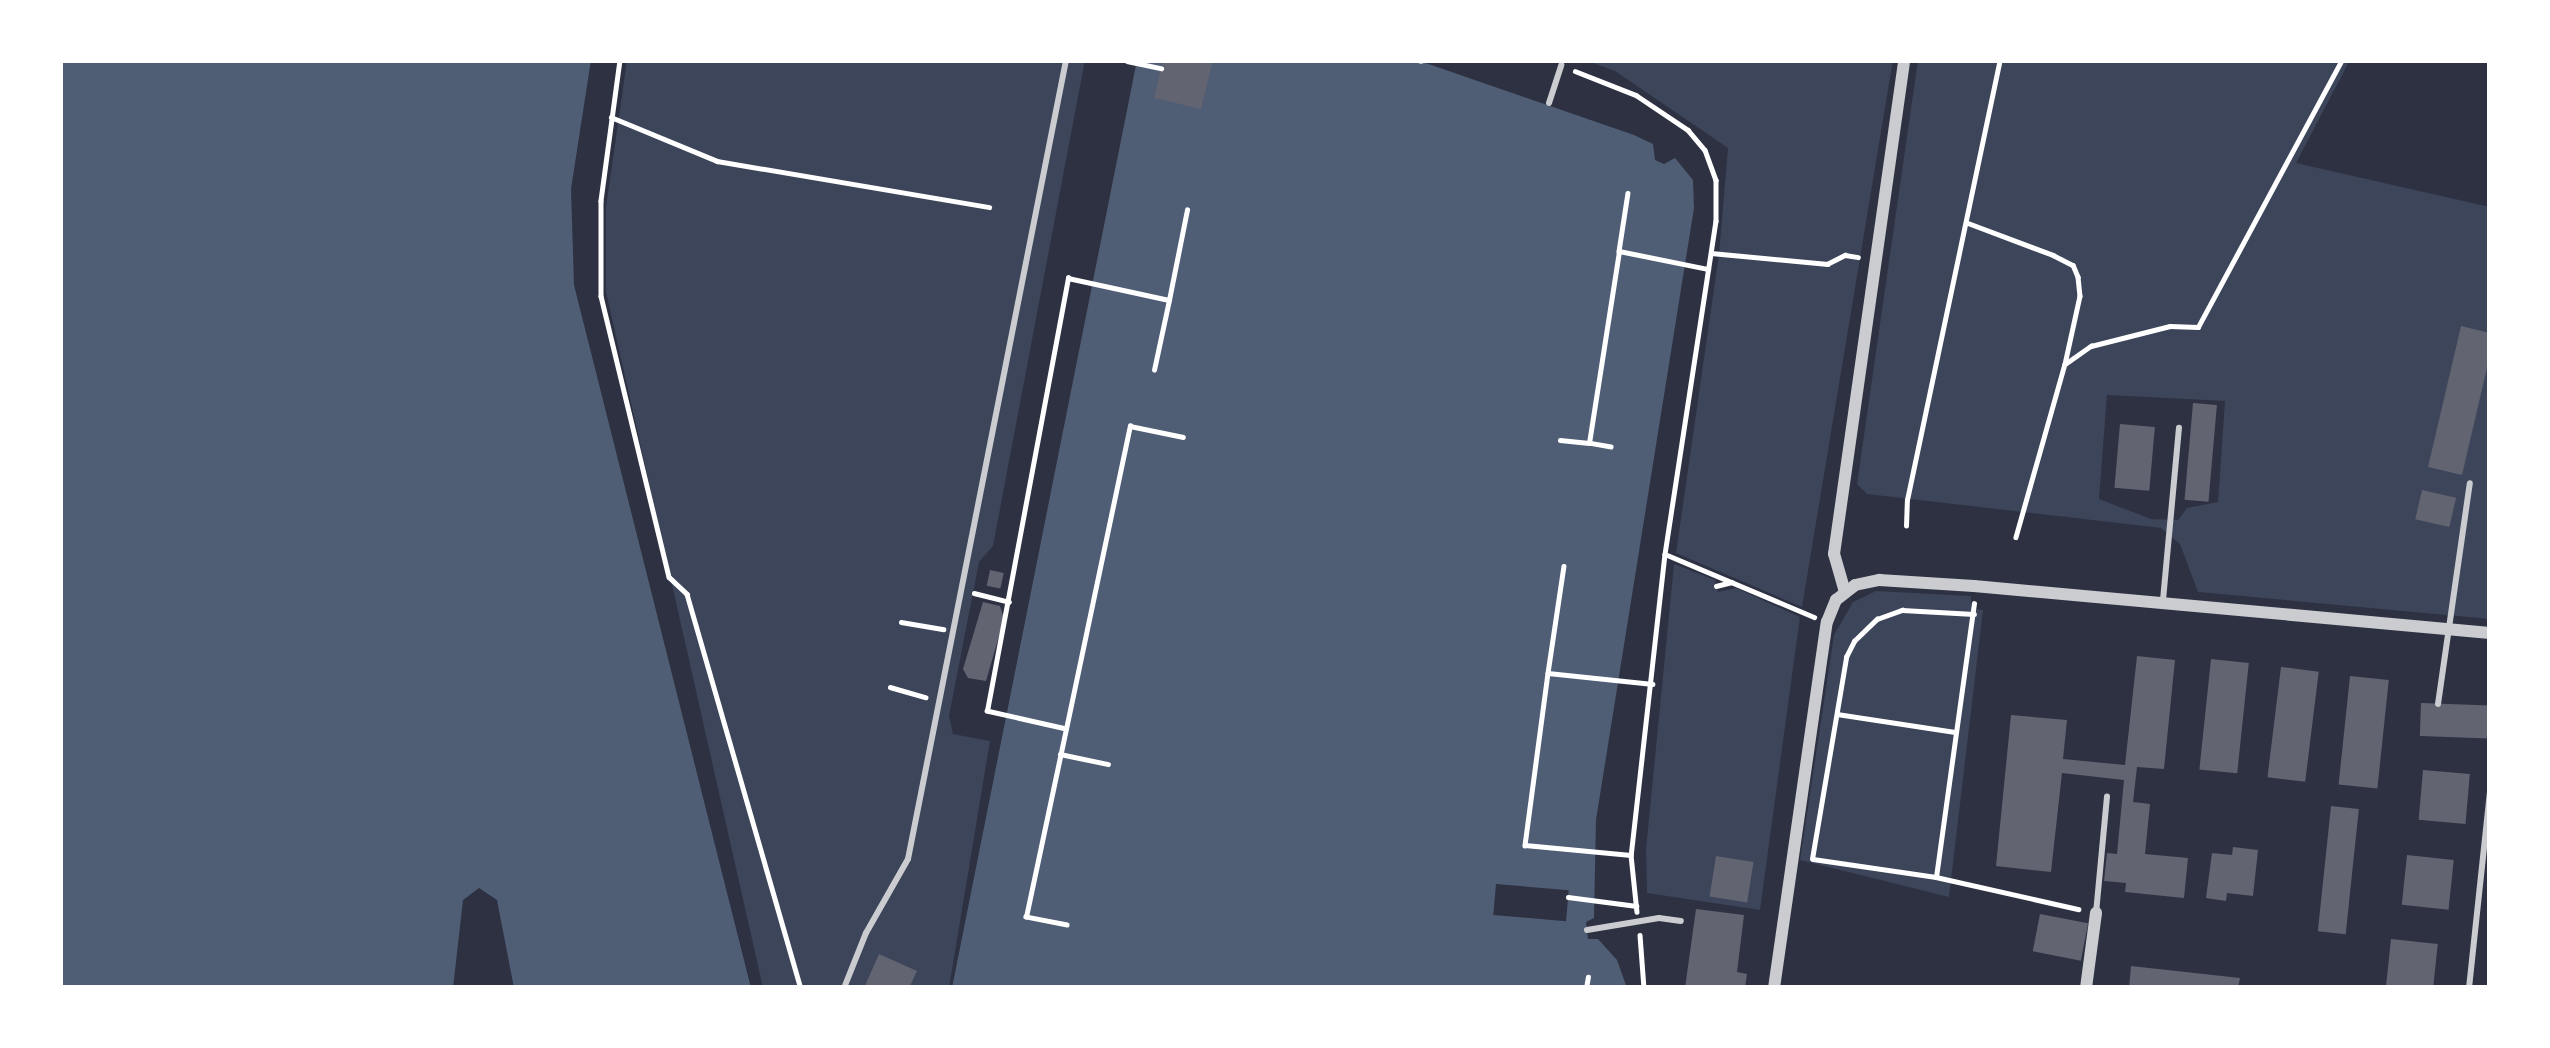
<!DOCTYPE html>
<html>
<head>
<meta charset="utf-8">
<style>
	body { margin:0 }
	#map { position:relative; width:2550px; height:1048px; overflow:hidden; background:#2d3142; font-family:Montserrat,sans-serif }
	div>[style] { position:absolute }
	.green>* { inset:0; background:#3c4559 }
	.water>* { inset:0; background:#4f5d75 }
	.pier>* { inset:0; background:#2d3142; transform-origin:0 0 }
	.building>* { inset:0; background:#626471; transform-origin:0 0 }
	.path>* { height:4.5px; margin:-2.25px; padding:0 2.25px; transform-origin:2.25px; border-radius:2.25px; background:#fff }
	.service>* { height:6px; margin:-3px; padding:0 3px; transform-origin:3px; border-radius:3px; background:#caccd0 }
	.minor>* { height:12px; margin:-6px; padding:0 6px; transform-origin:6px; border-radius:6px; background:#caccd0 }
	span { translate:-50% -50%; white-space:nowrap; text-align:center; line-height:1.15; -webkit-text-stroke:10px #fff; paint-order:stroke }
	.frame { position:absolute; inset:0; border:63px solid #fff; pointer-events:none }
</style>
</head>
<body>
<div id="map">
	<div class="green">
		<i style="clip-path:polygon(627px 60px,1085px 60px,993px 546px,979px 562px,949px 716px,953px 734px,990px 741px,949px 988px,763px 988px,606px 292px,606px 207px)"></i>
		<i style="clip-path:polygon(1585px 60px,1893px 60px,1802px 607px,1676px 553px,1719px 254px,1728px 148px,1615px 71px)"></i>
		<i style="clip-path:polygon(evenodd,1918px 60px,2350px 60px,2296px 163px,2490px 207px,2490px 619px,2198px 592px,2180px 544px,2161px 528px,1867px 494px,1857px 484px,1918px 60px,2107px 395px,2225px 401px,2218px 502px,2187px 508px,2178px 520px,2151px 519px,2099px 499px,2107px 395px)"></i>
		<i style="clip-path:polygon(1674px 564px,1715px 580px,1718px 592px,1736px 588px,1800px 617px,1760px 910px,1647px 893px,1646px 849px)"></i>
		<i style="clip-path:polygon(1876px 591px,1971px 596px,1971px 609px,1983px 610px,1949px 897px,1800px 860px,1834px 635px,1853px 602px)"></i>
	</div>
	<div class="water">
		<i style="clip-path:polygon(60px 60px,591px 60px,571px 189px,574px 285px,751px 988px,514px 988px,497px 900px,479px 888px,463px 900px,453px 988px,60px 988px)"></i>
		<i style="clip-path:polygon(1137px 60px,1417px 60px,1634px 135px,1653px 144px,1655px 160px,1664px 164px,1675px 158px,1693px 180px,1694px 208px,1596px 820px,1594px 918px,1586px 922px,1588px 939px,1598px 939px,1617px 960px,1627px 988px,952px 988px)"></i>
	</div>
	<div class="pier">
		<i style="left:1496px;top:884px;width:73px;height:31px;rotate:5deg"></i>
	</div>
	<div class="building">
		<i style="clip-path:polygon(1163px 60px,1213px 60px,1201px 109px,1154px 98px)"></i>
		<i style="clip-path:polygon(2461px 326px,2490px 333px,2490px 355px,2462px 475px,2428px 467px)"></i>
		<i style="left:2193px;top:403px;width:24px;height:97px;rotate:5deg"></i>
		<i style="left:2120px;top:424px;width:35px;height:64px;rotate:5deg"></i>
		<i style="left:2422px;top:490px;width:35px;height:30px;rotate:13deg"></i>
		<i style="left:990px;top:570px;width:14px;height:16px;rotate:12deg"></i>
		<i style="clip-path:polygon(983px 602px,1000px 606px,1004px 619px,986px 681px,968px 678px,963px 669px)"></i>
		<i style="clip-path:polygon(2137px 656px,2175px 660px,2164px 769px,2137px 767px,2133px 802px,2150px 804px,2145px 854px,2188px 858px,2184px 898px,2125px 892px,2126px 883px,2104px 881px,2107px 853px,2117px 854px,2124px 780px,2062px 773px,2051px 872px,1996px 866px,2011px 715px,2067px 720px,2063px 759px,2125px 765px)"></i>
		<i style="left:2211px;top:659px;width:38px;height:111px;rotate:6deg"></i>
		<i style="left:2281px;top:667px;width:38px;height:111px;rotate:7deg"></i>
		<i style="left:2350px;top:676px;width:39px;height:109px;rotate:6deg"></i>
		<i style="left:2421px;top:703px;width:69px;height:33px;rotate:2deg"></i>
		<i style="left:2423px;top:770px;width:47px;height:50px;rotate:5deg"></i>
		<i style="left:2331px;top:806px;width:28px;height:126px;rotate:6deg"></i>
		<i style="clip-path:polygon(2233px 847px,2258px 850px,2253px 896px,2227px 893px,2226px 901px,2206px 898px,2212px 853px,2232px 855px)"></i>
		<i style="left:2407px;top:855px;width:47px;height:50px;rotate:6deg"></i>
		<i style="left:1716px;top:856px;width:38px;height:41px;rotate:9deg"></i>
		<i style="clip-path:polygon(1696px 909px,1744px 915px,1737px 972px,1747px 974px,1745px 988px,1685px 988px)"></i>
		<i style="left:2040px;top:914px;width:49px;height:38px;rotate:11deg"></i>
		<i style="left:2391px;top:939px;width:47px;height:49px;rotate:6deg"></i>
		<i style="clip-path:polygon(879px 954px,917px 971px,909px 988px,864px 988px)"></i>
		<i style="clip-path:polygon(2131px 966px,2240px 978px,2238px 988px,2129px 988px)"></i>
	</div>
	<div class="path">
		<i style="left:620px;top:60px;width:142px;rotate:97.7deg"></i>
		<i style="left:601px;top:201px;width:95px;rotate:90deg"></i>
		<i style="left:601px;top:296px;width:289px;rotate:76.4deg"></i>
		<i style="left:669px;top:577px;width:25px;rotate:43deg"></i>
		<i style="left:687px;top:594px;width:410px;rotate:73.9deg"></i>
		<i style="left:1127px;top:61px;width:35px;rotate:12deg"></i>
		<i style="left:1575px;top:71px;width:66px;rotate:21.5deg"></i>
		<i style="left:1636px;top:95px;width:63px;rotate:33.9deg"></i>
		<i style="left:1688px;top:130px;width:26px;rotate:50deg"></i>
		<i style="left:1705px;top:150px;width:32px;rotate:70deg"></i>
		<i style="left:1716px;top:180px;width:41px;rotate:90deg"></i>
		<i style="left:1716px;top:221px;width:337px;rotate:98.7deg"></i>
		<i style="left:1665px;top:554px;width:303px;rotate:96.4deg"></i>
		<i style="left:1631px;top:855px;width:57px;rotate:84deg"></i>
		<i style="left:611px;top:117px;width:115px;rotate:22.5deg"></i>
		<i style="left:717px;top:161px;width:276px;rotate:9.6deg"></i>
		<i style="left:1628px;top:193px;width:59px;rotate:98.8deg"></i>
		<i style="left:1619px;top:251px;width:91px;rotate:11.4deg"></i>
		<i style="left:1968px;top:223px;width:91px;rotate:20.6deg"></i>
		<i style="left:2053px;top:255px;width:22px;rotate:27deg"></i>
		<i style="left:2073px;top:265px;width:13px;rotate:67deg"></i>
		<i style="left:2078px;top:277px;width:19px;rotate:84deg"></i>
		<i style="left:2080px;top:296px;width:70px;rotate:102.4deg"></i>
		<i style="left:2065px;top:364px;width:180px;rotate:105.8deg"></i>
		<i style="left:1711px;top:253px;width:117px;rotate:5.4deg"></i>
		<i style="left:1827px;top:264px;width:20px;rotate:-27deg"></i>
		<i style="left:1845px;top:255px;width:13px;rotate:9deg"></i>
		<i style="left:2065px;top:364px;width:32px;rotate:-35deg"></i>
		<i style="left:2091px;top:346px;width:81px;rotate:-14.2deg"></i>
		<i style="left:2170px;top:326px;width:28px;rotate:2deg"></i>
		<i style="left:2198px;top:327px;width:303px;rotate:-61.7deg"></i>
		<i style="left:1154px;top:370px;width:72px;rotate:-77.9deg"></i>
		<i style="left:1560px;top:440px;width:29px;rotate:6deg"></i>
		<i style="left:1611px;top:447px;width:22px;rotate:-170deg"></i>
		<i style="left:1589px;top:443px;width:194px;rotate:-81.1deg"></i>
		<i style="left:1906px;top:526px;width:26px;rotate:-88deg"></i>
		<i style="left:1907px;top:500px;width:450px;rotate:-78.1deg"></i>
		<i style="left:1665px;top:554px;width:162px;rotate:22.9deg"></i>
		<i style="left:1564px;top:566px;width:108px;rotate:98.5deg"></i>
		<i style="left:1548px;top:673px;width:105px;rotate:6deg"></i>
		<i style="left:1716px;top:586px;width:16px;rotate:-14deg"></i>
		<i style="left:974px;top:593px;width:36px;rotate:14deg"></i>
		<i style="left:901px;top:622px;width:43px;rotate:9.5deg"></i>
		<i style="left:1548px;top:673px;width:174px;rotate:97.6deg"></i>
		<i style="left:1525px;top:845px;width:106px;rotate:5.4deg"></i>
		<i style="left:890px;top:687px;width:37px;rotate:16deg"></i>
		<i style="left:1837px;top:714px;width:119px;rotate:8.7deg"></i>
		<i style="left:1066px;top:729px;width:310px;rotate:-78.1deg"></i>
		<i style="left:1130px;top:426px;width:54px;rotate:11.7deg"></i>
		<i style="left:1060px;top:754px;width:49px;rotate:11.8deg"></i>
		<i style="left:1812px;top:859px;width:205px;rotate:-80.4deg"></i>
		<i style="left:1846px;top:657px;width:18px;rotate:-63deg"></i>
		<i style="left:1854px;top:641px;width:32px;rotate:-44deg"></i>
		<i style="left:1877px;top:619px;width:27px;rotate:-20deg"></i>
		<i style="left:1902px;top:610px;width:72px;rotate:3.2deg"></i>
		<i style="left:1813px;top:859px;width:124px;rotate:8.3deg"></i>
		<i style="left:1936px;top:877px;width:146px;rotate:12.7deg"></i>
		<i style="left:1936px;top:877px;width:276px;rotate:-82.1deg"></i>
		<i style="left:1568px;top:897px;width:69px;rotate:7.5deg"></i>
		<i style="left:1067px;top:925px;width:42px;rotate:-169deg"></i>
		<i style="left:1026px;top:917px;width:192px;rotate:-78deg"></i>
		<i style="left:1066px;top:729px;width:81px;rotate:-167.2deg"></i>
		<i style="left:987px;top:711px;width:441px;rotate:-79.4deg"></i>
		<i style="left:1068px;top:278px;width:103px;rotate:12.3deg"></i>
		<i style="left:1169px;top:300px;width:92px;rotate:-78.7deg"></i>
		<i style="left:1640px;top:935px;width:53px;rotate:85.7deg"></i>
		<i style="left:1586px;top:988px;width:11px;rotate:-80deg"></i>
	</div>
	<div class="service">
		<i style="left:1421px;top:61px;width:1px;rotate:-90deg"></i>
		<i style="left:1549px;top:103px;width:40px;rotate:-72deg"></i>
		<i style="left:2163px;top:600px;width:173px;rotate:-84.7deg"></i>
		<i style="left:2438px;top:704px;width:223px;rotate:-81.8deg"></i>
		<i style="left:2096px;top:913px;width:117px;rotate:-84.6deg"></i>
		<i style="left:1587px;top:930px;width:73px;rotate:-9.5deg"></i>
		<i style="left:1659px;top:918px;width:22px;rotate:8deg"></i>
		<i style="left:844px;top:988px;width:59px;rotate:-68.2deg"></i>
		<i style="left:866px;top:933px;width:85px;rotate:-60.4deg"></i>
		<i style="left:908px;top:859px;width:814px;rotate:-78.81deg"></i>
		<i style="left:2469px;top:988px;width:196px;rotate:-83.9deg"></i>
	</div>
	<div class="minor">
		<i style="left:1845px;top:592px;width:40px;rotate:-106deg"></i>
		<i style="left:1834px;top:554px;width:499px;rotate:-81.9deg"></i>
		<i style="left:1774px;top:988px;width:370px;rotate:-81.8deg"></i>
		<i style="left:1827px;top:622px;width:24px;rotate:-68deg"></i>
		<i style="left:1836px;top:600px;width:24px;rotate:-38deg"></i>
		<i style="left:1855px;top:585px;width:25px;rotate:-12deg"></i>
		<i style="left:1879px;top:580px;width:95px;rotate:3.6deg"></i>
		<i style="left:1974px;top:586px;width:518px;rotate:5.2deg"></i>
		<i style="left:2086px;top:988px;width:76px;rotate:-82.4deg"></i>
	</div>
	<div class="frame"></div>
</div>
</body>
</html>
